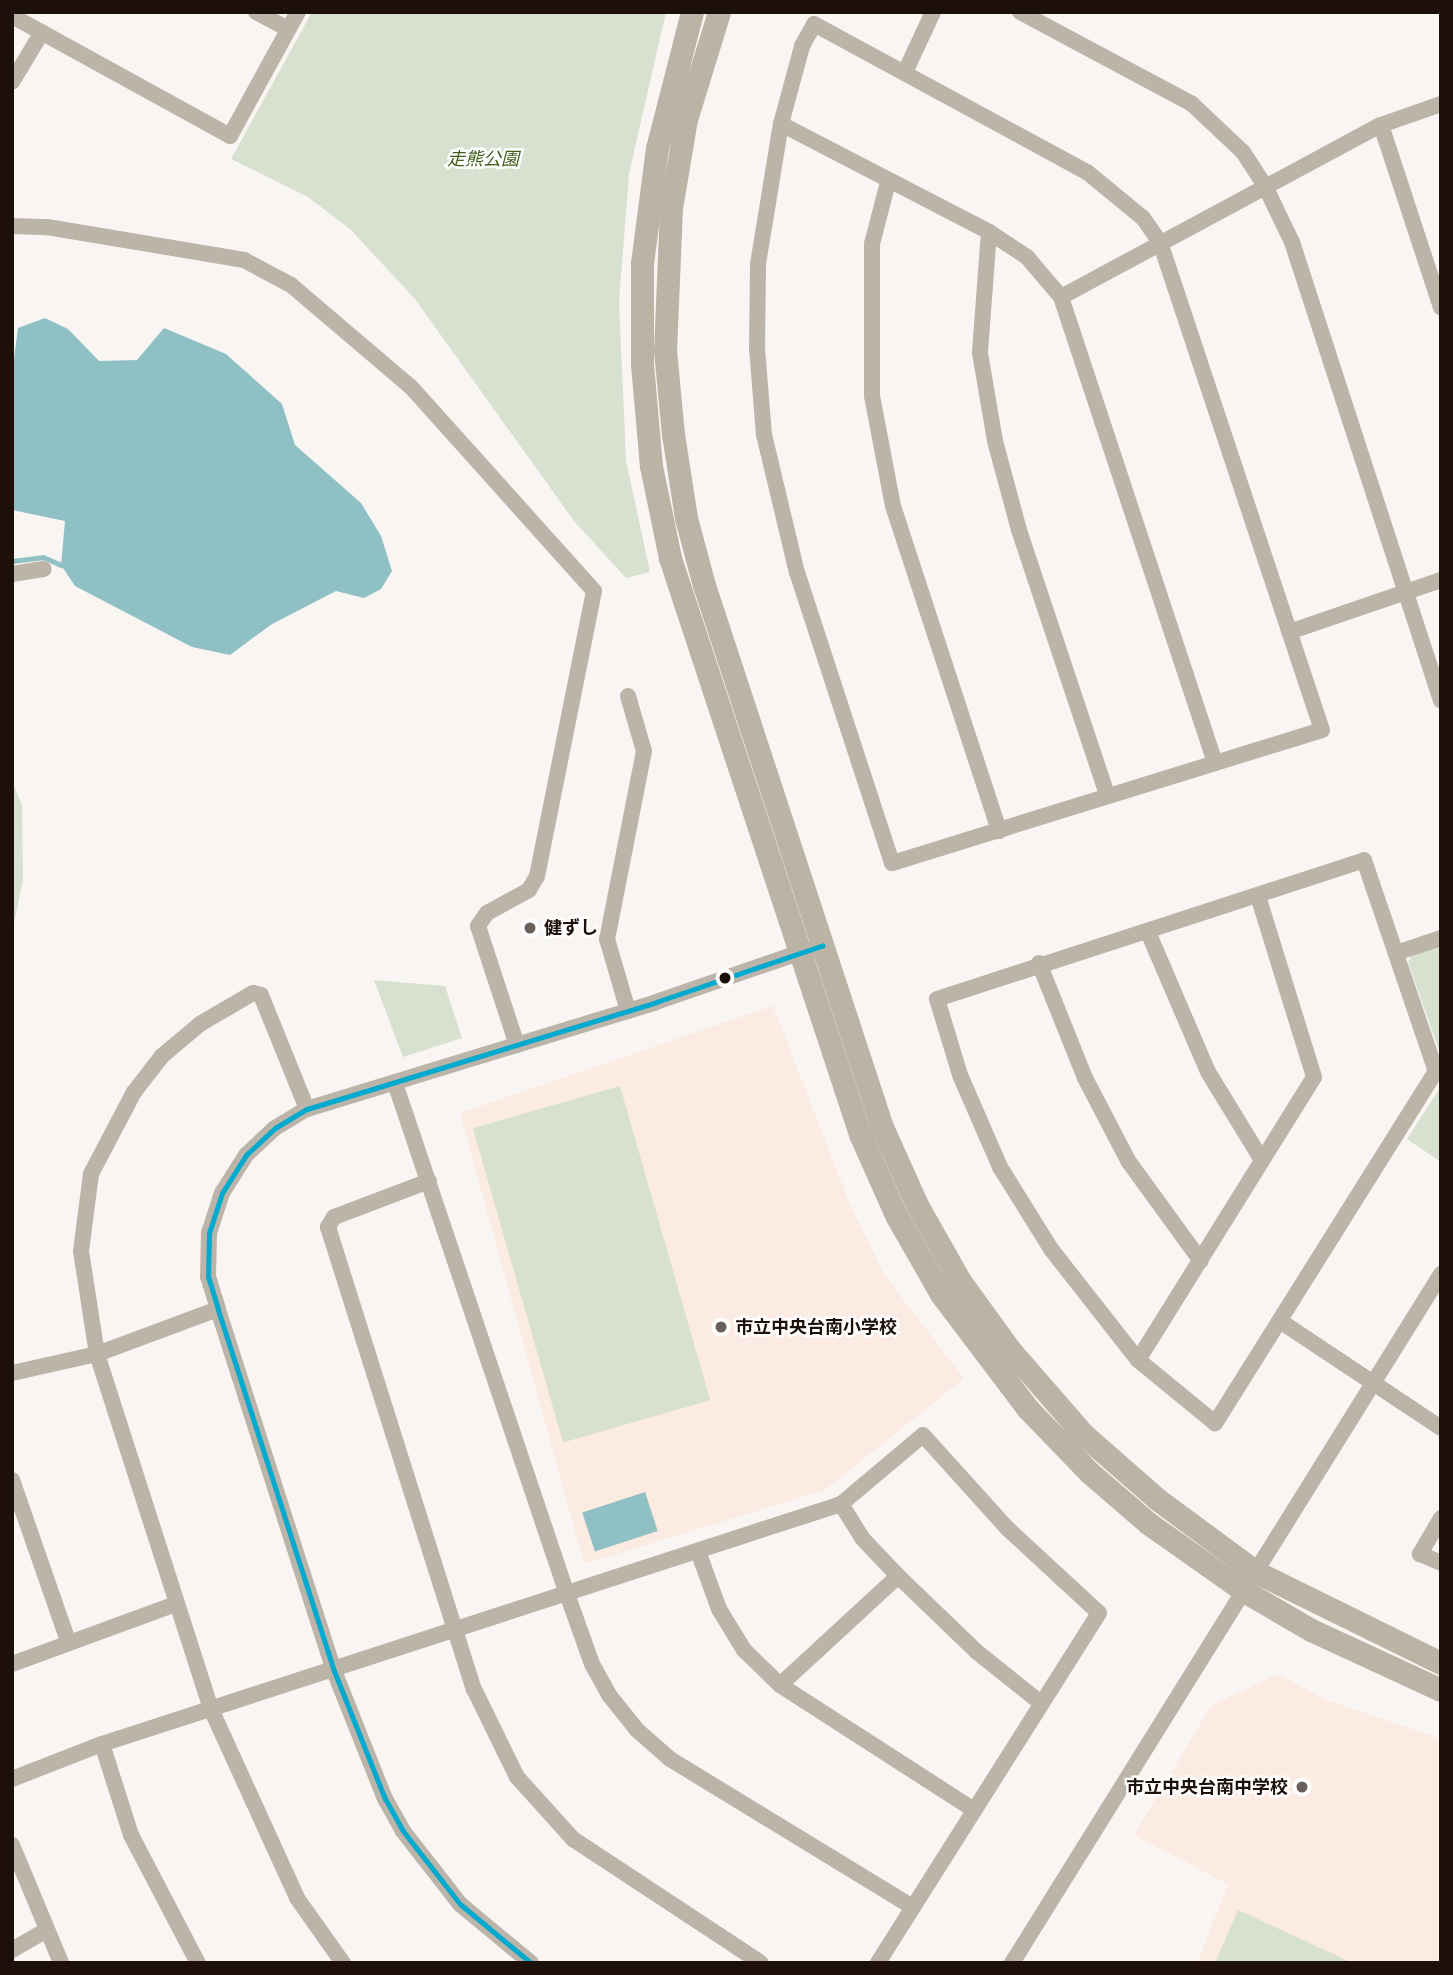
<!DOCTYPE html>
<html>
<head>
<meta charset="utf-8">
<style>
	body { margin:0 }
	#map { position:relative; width:1453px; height:1975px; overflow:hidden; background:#f8f5f3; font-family:"Libre Baskerville","Noto Sans JP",serif }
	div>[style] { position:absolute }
	.built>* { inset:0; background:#fbebe2 }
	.green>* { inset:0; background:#d8e0cf; transform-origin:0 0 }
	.water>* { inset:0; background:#8fc0c4; transform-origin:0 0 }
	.stream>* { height:5px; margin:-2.5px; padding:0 2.5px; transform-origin:2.5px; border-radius:2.5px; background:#8fc0c4 }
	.street>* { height:16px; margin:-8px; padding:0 8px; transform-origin:8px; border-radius:8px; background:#bcb4a8 }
	.secondary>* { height:23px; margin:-11.5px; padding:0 11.5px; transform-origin:11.5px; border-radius:11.5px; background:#bbb4a6 }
	.bus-1>* { height:5px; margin:-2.5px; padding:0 2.5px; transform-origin:2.5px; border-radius:2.5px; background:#00a9ce }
	.dots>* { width:19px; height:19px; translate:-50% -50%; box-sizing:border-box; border:4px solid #fff; border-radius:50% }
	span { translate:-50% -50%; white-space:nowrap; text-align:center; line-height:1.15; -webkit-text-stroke:5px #fff; paint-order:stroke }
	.park-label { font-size:18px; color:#40601c; font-style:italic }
	.poi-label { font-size:18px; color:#1c1009; font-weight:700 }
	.left { translate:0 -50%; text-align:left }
	.right { translate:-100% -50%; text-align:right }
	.frame { position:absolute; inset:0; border:14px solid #1c1009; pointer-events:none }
</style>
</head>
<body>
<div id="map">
	<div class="built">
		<i style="clip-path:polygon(773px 1006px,849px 1202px,884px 1274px,964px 1379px,825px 1490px,584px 1564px,460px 1113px)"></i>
		<i style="clip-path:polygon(1277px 1674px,1327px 1700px,1441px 1739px,1441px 1963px,1197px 1963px,1228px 1884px,1134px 1835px,1211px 1706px)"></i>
	</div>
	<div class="green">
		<i style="clip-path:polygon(312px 12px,666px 12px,629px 174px,619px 302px,626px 461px,650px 572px,626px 578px,574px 521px,415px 299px,350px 229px,308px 197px,231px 159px)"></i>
		<i style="clip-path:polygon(12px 781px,22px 805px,23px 880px,12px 933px)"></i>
		<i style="clip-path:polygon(1441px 944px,1441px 1056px,1408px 962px,1413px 953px)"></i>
		<i style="clip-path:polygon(374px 980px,445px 986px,462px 1038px,403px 1057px)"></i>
		<i style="left:620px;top:1086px;width:327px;height:153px;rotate:74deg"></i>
		<i style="clip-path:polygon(1441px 1086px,1441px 1162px,1407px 1139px)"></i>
		<i style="clip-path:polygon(1238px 1910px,1353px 1963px,1215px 1963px)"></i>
	</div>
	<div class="water">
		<i style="clip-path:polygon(45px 318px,68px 329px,99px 361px,137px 360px,164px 328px,226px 354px,282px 404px,295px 445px,361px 503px,381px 536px,392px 571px,381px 589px,364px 598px,336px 591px,272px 624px,230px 655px,192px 647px,75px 586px,61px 565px,65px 521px,12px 510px,12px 374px,18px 328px)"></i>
		<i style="left:645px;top:1492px;width:41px;height:66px;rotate:72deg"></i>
	</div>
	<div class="stream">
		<i style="left:12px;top:561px;width:31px;rotate:-7deg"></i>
		<i style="left:43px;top:557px;width:20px;rotate:24deg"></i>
	</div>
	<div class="street">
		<i style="left:256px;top:12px;width:36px;rotate:28deg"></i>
		<i style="left:1020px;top:12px;width:195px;rotate:28.1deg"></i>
		<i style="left:1192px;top:104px;width:70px;rotate:43.3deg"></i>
		<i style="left:1243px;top:152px;width:40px;rotate:57.1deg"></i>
		<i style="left:1265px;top:186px;width:62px;rotate:64.3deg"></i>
		<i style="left:1292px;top:242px;width:482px;rotate:72deg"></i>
		<i style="left:12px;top:16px;width:249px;rotate:28.8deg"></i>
		<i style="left:230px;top:136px;width:141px;rotate:-61.3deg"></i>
		<i style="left:814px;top:24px;width:311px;rotate:28.5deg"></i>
		<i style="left:1087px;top:172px;width:72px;rotate:39.4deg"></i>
		<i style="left:1143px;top:218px;width:29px;rotate:55deg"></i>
		<i style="left:1160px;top:242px;width:514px;rotate:71.64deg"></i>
		<i style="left:1322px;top:730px;width:450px;rotate:162.8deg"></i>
		<i style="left:892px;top:863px;width:305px;rotate:-108.1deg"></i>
		<i style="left:797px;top:573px;width:142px;rotate:-103.4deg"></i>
		<i style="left:764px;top:435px;width:87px;rotate:-94.6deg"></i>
		<i style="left:757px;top:348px;width:84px;rotate:-89.3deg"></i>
		<i style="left:758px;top:264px;width:142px;rotate:-80.7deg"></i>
		<i style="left:781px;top:124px;width:81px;rotate:-74.9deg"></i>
		<i style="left:802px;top:46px;width:25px;rotate:-61deg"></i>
		<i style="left:906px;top:70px;width:64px;rotate:-65deg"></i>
		<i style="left:12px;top:82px;width:58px;rotate:-59deg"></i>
		<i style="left:781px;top:124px;width:234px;rotate:27.4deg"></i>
		<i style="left:989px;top:232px;width:45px;rotate:33.3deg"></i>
		<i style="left:1027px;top:257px;width:52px;rotate:49.6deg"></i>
		<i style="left:1061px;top:297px;width:363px;rotate:-28.3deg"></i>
		<i style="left:1381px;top:125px;width:64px;rotate:-19.3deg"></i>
		<i style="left:1381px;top:125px;width:192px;rotate:71.8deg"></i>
		<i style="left:888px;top:182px;width:64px;rotate:104.5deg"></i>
		<i style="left:872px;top:244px;width:152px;rotate:90deg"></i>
		<i style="left:872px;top:396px;width:112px;rotate:79.2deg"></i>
		<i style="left:893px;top:506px;width:342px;rotate:71.9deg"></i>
		<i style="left:12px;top:226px;width:35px;rotate:2deg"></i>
		<i style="left:47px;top:227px;width:200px;rotate:9.5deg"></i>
		<i style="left:244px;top:260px;width:53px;rotate:28deg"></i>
		<i style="left:291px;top:285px;width:157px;rotate:40.4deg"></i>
		<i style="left:411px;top:387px;width:274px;rotate:48.1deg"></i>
		<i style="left:594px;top:591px;width:291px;rotate:101.3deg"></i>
		<i style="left:537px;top:876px;width:16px;rotate:120deg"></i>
		<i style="left:529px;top:890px;width:48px;rotate:151.3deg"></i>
		<i style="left:487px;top:913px;width:16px;rotate:125deg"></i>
		<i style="left:478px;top:926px;width:125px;rotate:71.9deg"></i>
		<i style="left:989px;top:232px;width:121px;rotate:94.3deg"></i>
		<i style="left:980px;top:353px;width:89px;rotate:80.3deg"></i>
		<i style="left:995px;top:441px;width:92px;rotate:74.9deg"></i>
		<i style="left:1019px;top:530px;width:279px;rotate:71.6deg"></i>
		<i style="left:1061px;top:297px;width:490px;rotate:71.7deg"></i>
		<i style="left:12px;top:574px;width:32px;rotate:-9deg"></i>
		<i style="left:1289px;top:632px;width:161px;rotate:-18.9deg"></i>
		<i style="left:628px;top:696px;width:57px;rotate:73.8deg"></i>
		<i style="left:644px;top:751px;width:192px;rotate:101.1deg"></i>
		<i style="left:607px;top:939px;width:75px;rotate:73.7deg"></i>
		<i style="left:1364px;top:860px;width:223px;rotate:71.2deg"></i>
		<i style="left:1436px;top:1071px;width:416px;rotate:122.1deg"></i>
		<i style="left:1215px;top:1423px;width:99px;rotate:-140.7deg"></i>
		<i style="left:1138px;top:1360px;width:141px;rotate:-128.1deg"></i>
		<i style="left:1051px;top:1249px;width:97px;rotate:-121.9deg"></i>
		<i style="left:1000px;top:1167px;width:100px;rotate:-113.5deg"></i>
		<i style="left:960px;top:1075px;width:79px;rotate:-106.8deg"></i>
		<i style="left:937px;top:999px;width:449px;rotate:-18deg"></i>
		<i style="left:1148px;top:932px;width:152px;rotate:66.8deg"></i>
		<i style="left:1208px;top:1072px;width:100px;rotate:58.5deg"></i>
		<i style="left:1396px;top:953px;width:47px;rotate:-18.4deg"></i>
		<i style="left:1039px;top:963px;width:124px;rotate:68.2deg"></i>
		<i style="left:1085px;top:1078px;width:95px;rotate:62.4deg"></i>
		<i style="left:1129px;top:1162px;width:122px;rotate:54deg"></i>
		<i style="left:395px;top:1083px;width:536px;rotate:71.4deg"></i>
		<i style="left:566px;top:1591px;width:77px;rotate:70.4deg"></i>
		<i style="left:592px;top:1664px;width:35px;rotate:61deg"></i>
		<i style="left:609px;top:1695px;width:45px;rotate:51.3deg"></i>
		<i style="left:637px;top:1730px;width:44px;rotate:41.3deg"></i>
		<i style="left:670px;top:1759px;width:282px;rotate:31.4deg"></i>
		<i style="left:307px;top:1109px;width:123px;rotate:-112deg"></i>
		<i style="left:261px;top:995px;width:8px;rotate:-166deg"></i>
		<i style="left:253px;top:993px;width:61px;rotate:149.7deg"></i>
		<i style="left:200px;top:1024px;width:50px;rotate:139.9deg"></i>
		<i style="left:162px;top:1056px;width:46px;rotate:127.9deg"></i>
		<i style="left:134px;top:1092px;width:93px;rotate:117.7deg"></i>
		<i style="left:91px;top:1174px;width:78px;rotate:97.4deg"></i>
		<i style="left:81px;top:1251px;width:104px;rotate:81.2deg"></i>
		<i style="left:97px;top:1354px;width:373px;rotate:72.2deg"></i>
		<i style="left:211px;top:1709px;width:208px;rotate:65.5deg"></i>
		<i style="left:297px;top:1898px;width:80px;rotate:54.7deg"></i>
		<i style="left:429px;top:1181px;width:102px;rotate:159.2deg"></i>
		<i style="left:334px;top:1217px;width:12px;rotate:121deg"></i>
		<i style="left:328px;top:1227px;width:485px;rotate:72.5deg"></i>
		<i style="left:474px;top:1689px;width:98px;rotate:64deg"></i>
		<i style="left:517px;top:1777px;width:84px;rotate:47.9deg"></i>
		<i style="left:573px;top:1839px;width:225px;rotate:33.4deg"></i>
		<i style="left:1280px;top:1321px;width:193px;rotate:33.6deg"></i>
		<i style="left:1138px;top:1360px;width:333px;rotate:-58.1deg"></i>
		<i style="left:1314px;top:1077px;width:189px;rotate:-107.2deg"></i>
		<i style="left:12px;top:1373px;width:87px;rotate:-12.6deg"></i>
		<i style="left:97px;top:1354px;width:129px;rotate:-20.4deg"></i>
		<i style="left:12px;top:1480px;width:170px;rotate:70.8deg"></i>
		<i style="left:841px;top:1504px;width:40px;rotate:58deg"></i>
		<i style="left:862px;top:1538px;width:52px;rotate:46.5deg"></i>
		<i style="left:898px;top:1576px;width:110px;rotate:43.9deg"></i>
		<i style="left:977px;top:1652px;width:82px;rotate:38.6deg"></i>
		<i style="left:1441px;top:1518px;width:42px;rotate:120.3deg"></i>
		<i style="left:1420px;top:1554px;width:23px;rotate:23deg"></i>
		<i style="left:699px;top:1554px;width:59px;rotate:70deg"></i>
		<i style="left:719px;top:1609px;width:48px;rotate:58.6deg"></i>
		<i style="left:744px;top:1650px;width:50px;rotate:44.2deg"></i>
		<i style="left:780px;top:1685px;width:231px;rotate:32.8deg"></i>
		<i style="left:12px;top:1664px;width:175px;rotate:-20.1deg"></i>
		<i style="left:780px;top:1685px;width:161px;rotate:-42.7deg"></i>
		<i style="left:102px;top:1744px;width:96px;rotate:72.3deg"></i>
		<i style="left:131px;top:1835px;width:144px;rotate:62.4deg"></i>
		<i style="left:12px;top:1779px;width:97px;rotate:-21.3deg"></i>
		<i style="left:102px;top:1744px;width:777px;rotate:-17.99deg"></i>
		<i style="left:841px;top:1504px;width:107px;rotate:-40.1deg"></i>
		<i style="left:923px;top:1435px;width:125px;rotate:47.9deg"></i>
		<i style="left:1007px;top:1528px;width:125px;rotate:42.7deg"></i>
		<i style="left:1099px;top:1613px;width:414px;rotate:122.3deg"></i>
		<i style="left:12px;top:1845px;width:128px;rotate:67.4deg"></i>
		<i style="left:12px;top:1950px;width:38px;rotate:-30deg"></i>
		<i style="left:531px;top:1963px;width:92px;rotate:-140.3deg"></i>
		<i style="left:460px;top:1904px;width:93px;rotate:-128deg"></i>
		<i style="left:403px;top:1831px;width:37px;rotate:-119deg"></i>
		<i style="left:385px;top:1799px;width:138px;rotate:-111.7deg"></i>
		<i style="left:334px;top:1671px;width:380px;rotate:-107.8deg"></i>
		<i style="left:218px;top:1309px;width:34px;rotate:-107deg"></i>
		<i style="left:208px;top:1277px;width:44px;rotate:-88.7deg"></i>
		<i style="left:209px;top:1233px;width:42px;rotate:-72deg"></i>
		<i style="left:222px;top:1193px;width:45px;rotate:-57.7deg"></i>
		<i style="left:246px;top:1155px;width:40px;rotate:-43deg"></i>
		<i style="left:275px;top:1128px;width:37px;rotate:-31deg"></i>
		<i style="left:307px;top:1109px;width:365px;rotate:-17deg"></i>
		<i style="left:656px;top:1002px;width:160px;rotate:-19deg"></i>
		<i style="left:1012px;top:1963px;width:812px;rotate:-58.09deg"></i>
	</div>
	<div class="secondary">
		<i style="left:692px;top:12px;width:140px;rotate:104.4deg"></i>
		<i style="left:657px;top:148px;width:116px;rotate:97.4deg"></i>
		<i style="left:642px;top:263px;width:101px;rotate:90deg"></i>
		<i style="left:642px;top:364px;width:102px;rotate:85deg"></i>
		<i style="left:651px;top:466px;width:94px;rotate:78.3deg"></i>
		<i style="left:670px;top:558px;width:607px;rotate:71.74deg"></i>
		<i style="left:860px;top:1134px;width:89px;rotate:66deg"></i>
		<i style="left:896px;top:1215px;width:91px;rotate:60.3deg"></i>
		<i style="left:941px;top:1294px;width:144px;rotate:52.9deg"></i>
		<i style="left:1028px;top:1409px;width:89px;rotate:45.9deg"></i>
		<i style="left:1090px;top:1473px;width:77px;rotate:40.8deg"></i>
		<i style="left:1148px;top:1523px;width:118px;rotate:35.3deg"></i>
		<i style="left:1244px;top:1591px;width:78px;rotate:30.2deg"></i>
		<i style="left:1311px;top:1630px;width:143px;rotate:24.8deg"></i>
		<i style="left:719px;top:12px;width:112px;rotate:107.1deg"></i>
		<i style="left:686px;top:119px;width:90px;rotate:99.6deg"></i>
		<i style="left:671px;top:208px;width:142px;rotate:92.4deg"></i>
		<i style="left:665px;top:350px;width:84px;rotate:84.6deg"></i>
		<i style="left:673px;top:434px;width:85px;rotate:81.2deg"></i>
		<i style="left:686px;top:518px;width:69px;rotate:75deg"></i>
		<i style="left:704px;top:585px;width:570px;rotate:71.82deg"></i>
		<i style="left:882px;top:1127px;width:85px;rotate:65.8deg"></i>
		<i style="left:917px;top:1205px;width:87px;rotate:60.5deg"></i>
		<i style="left:960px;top:1281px;width:85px;rotate:54.1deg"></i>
		<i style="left:1010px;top:1350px;width:113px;rotate:49deg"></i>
		<i style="left:1084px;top:1435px;width:97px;rotate:41.2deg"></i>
		<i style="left:1157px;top:1499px;width:123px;rotate:36.4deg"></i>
		<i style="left:1256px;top:1572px;width:206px;rotate:26.2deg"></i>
	</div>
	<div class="bus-1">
		<i style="left:531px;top:1963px;width:92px;rotate:-140.3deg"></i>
		<i style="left:460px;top:1904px;width:93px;rotate:-128deg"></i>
		<i style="left:403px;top:1831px;width:37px;rotate:-119deg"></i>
		<i style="left:385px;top:1799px;width:138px;rotate:-111.7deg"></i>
		<i style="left:334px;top:1671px;width:380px;rotate:-107.8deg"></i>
		<i style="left:218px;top:1309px;width:34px;rotate:-107deg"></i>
		<i style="left:208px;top:1277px;width:44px;rotate:-88.7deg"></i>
		<i style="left:209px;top:1233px;width:42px;rotate:-72deg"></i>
		<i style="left:222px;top:1193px;width:45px;rotate:-57.7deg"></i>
		<i style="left:246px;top:1155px;width:40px;rotate:-43deg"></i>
		<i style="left:275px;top:1128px;width:37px;rotate:-31deg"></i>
		<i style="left:307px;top:1109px;width:365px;rotate:-17deg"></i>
		<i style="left:656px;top:1002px;width:176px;rotate:-18.8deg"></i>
	</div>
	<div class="dots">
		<i style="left:530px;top:928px;background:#69605b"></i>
		<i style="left:725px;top:978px;background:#1c1009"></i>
		<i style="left:721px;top:1327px;background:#69605b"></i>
		<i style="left:1302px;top:1787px;background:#69605b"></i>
	</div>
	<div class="park-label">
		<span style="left:483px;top:159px">走熊公園</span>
	</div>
	<div class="poi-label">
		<span class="left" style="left:544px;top:928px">健ずし</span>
		<span class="left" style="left:735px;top:1327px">市立中央台南小学校</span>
		<span class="right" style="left:1288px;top:1787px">市立中央台南中学校</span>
	</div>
	<div class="frame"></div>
</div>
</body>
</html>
